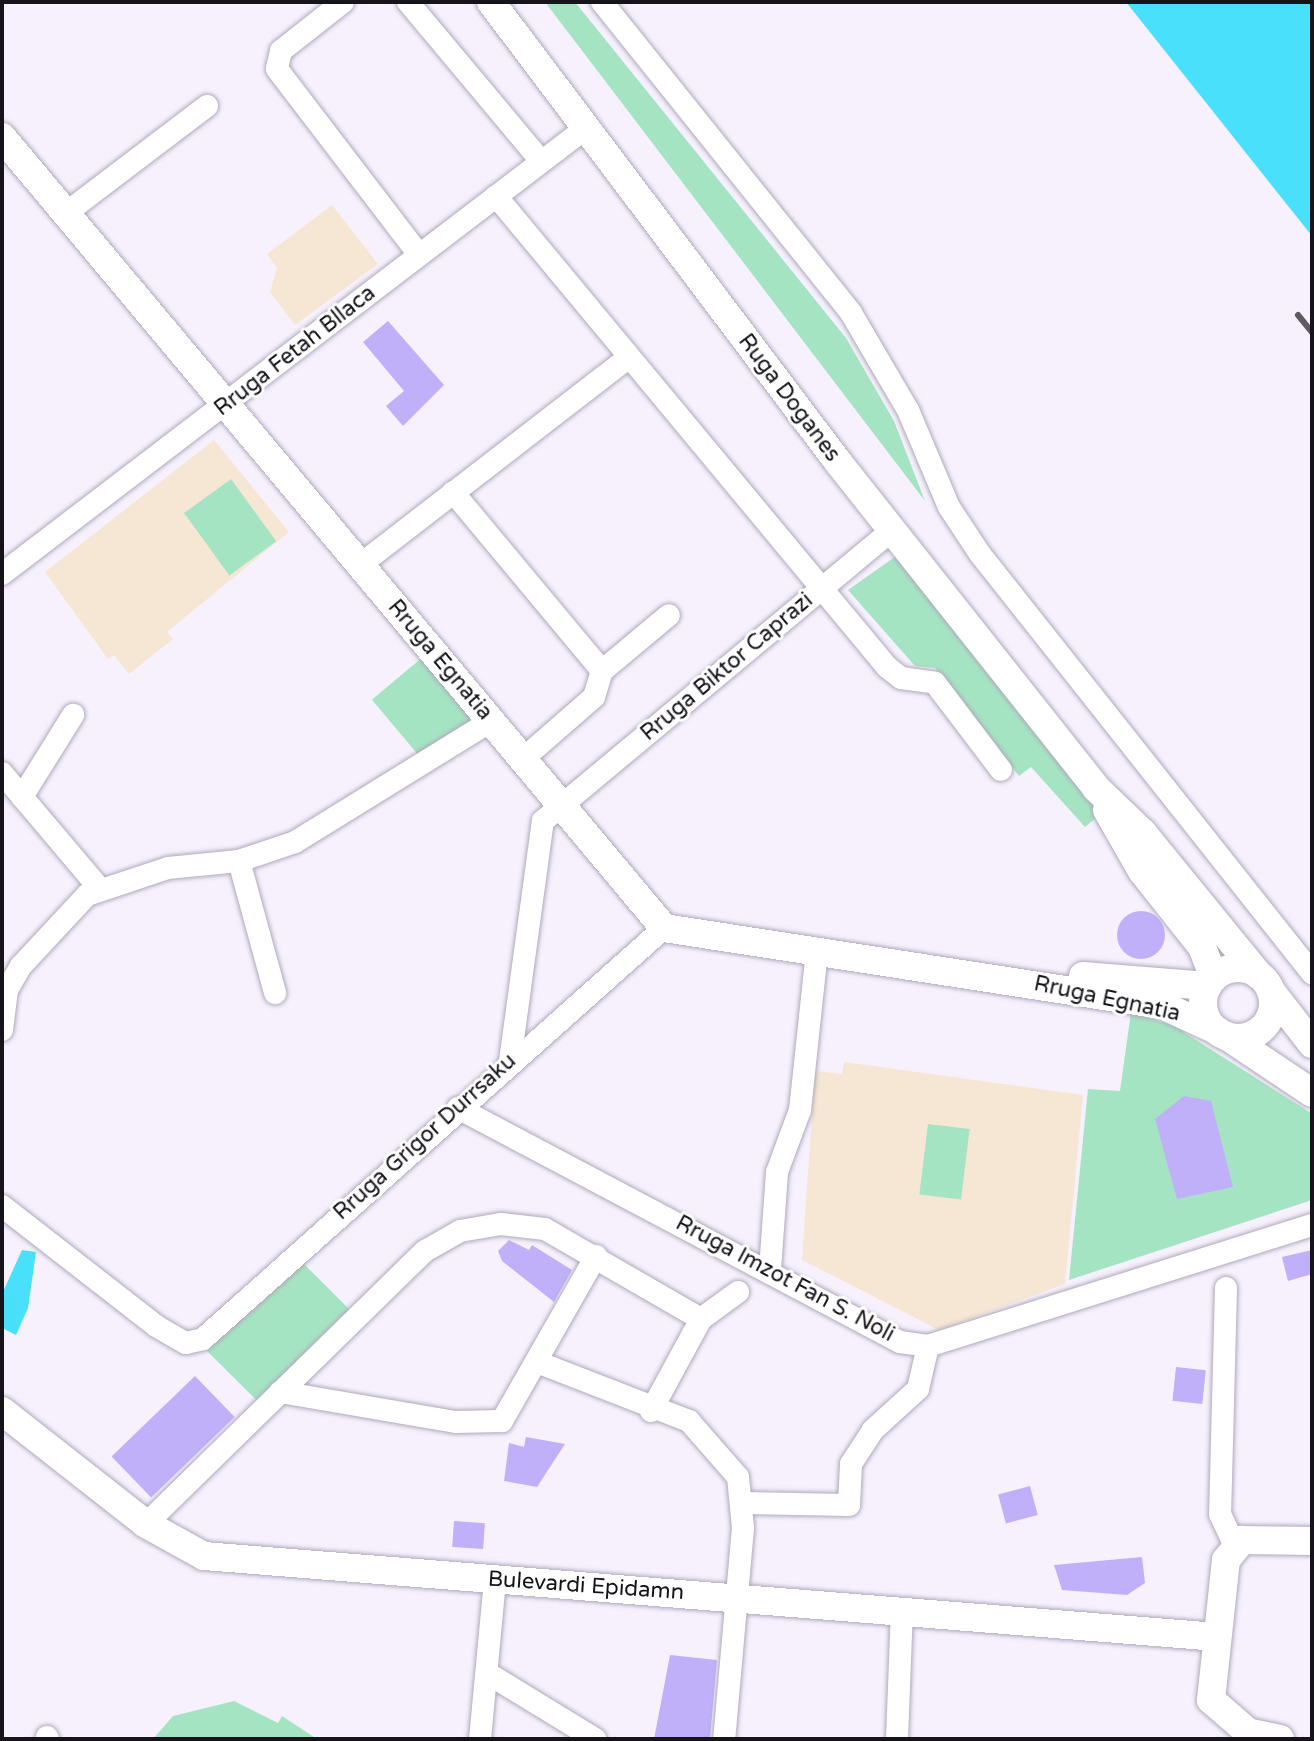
<!DOCTYPE html>
<html>
<head>
<meta charset="utf-8">
<style>
	body { margin:0 }
	#map { position:relative; width:1314px; height:1741px; overflow:hidden; background:#f6f1fd; font-family:"Varela Round",sans-serif }
	div>[style] { position:absolute }
	.education>* { inset:0; background:#f5e7d4 }
	.green>* { inset:0; background:#a5e4c2; transform-origin:0 0 }
	.water>* { inset:0; background:#49e0fb }
	.building>* { inset:0; background:#bfb0f9; transform-origin:0 0 }
	.round { border-radius:50% }
	.roads { filter:drop-shadow(0 0 2px #b0a8bc) drop-shadow(0 0 2px #b0a8bc) }
	.minor>* { height:22px; margin:-11px; padding:0 11px; transform-origin:11px; border-radius:11px; background:#fff }
	.major>* { height:28px; margin:-14px; padding:0 14px; transform-origin:14px; border-radius:14px; background:#fff }
	.major>.ring { margin:-14px; padding:0; box-sizing:content-box; background:none; border:28px solid #fff; border-radius:50% }
	.rail>* { height:6px; margin:-3px; padding:0 3px; transform-origin:3px; border-radius:3px; background:#5e5a63 }
	span { translate:-50% -50%; white-space:nowrap; text-align:center; line-height:1.15; -webkit-text-stroke:6px #fff; paint-order:stroke }
	.street-label { font-size:22px; color:#16131a }
	.frame { position:absolute; inset:0; border:4px solid #16131a; pointer-events:none }
</style>
</head>
<body>
<div id="map">
	<div class="education">
		<i style="clip-path:polygon(332px 205px,378px 264px,295px 325px,270px 292px,277px 268px,267px 254px)"></i>
		<i style="clip-path:polygon(214px 440px,289px 532px,167px 632px,173px 639px,129px 674px,114px 655px,108px 659px,45px 572px)"></i>
		<i style="clip-path:polygon(844px 1062px,1083px 1095px,1065px 1284px,939px 1330px,802px 1260px,815px 1071px,842px 1074px)"></i>
	</div>
	<div class="green">
		<i style="clip-path:polygon(545px 2px,575px 2px,846px 338px,894px 421px,925px 501px)"></i>
		<i style="left:231px;top:479px;width:77px;height:58px;rotate:54deg"></i>
		<i style="clip-path:polygon(899px 554px,1102px 813px,1085px 827px,1031px 767px,1019px 776px,935px 668px,915px 666px,848px 590px)"></i>
		<i style="left:424px;top:656px;width:81px;height:68px;rotate:50deg"></i>
		<i style="clip-path:polygon(1131px 1012px,1174px 1026px,1311px 1113px,1312px 1200px,1069px 1280px,1088px 1089px,1120px 1091px)"></i>
		<i style="left:928px;top:1124px;width:42px;height:71px;rotate:7deg"></i>
		<i style="left:297px;top:1257px;width:81px;height:130px;rotate:45deg"></i>
		<i style="clip-path:polygon(234px 1701px,278px 1723px,282px 1716px,317px 1739px,153px 1739px,173px 1716px)"></i>
	</div>
	<div class="water">
		<i style="clip-path:polygon(1126px 2px,1312px 2px,1312px 236px)"></i>
		<i style="clip-path:polygon(22px 1250px,36px 1252px,28px 1308px,16px 1335px,2px 1328px,2px 1294px)"></i>
	</div>
	<div class="building">
		<i style="clip-path:polygon(388px 321px,444px 385px,403px 426px,386px 406px,404px 391px,363px 342px)"></i>
		<i class="round" style="left:1117px;top:911px;width:48px;height:48px"></i>
		<i style="clip-path:polygon(1184px 1096px,1211px 1101px,1233px 1187px,1177px 1199px,1155px 1119px)"></i>
		<i style="clip-path:polygon(509px 1240px,529px 1250px,532px 1245px,572px 1270px,554px 1302px,502px 1261px,498px 1251px)"></i>
		<i style="clip-path:polygon(1312px 1250px,1312px 1274px,1288px 1281px,1282px 1257px)"></i>
		<i style="left:1176px;top:1367px;width:30px;height:34px;rotate:6deg"></i>
		<i style="left:195px;top:1376px;width:57px;height:116px;rotate:46deg"></i>
		<i style="clip-path:polygon(526px 1437px,565px 1444px,537px 1487px,504px 1481px,509px 1443px,524px 1447px)"></i>
		<i style="left:1030px;top:1486px;width:30px;height:33px;rotate:75deg"></i>
		<i style="left:454px;top:1521px;width:31px;height:26px;rotate:4deg"></i>
		<i style="clip-path:polygon(1142px 1557px,1145px 1583px,1127px 1595px,1062px 1590px,1054px 1565px)"></i>
		<i style="clip-path:polygon(670px 1655px,717px 1660px,710px 1739px,654px 1739px)"></i>
	</div>
	<div class="roads">
		<div class="minor">
			<i style="left:343px;top:2px;width:79px;rotate:141.7deg"></i>
			<i style="left:281px;top:51px;width:18px;rotate:103deg"></i>
			<i style="left:277px;top:69px;width:234px;rotate:52.6deg"></i>
			<i style="left:408px;top:2px;width:207px;rotate:50.1deg"></i>
			<i style="left:602px;top:2px;width:398px;rotate:51.3deg"></i>
			<i style="left:851px;top:313px;width:113px;rotate:59.6deg"></i>
			<i style="left:908px;top:410px;width:105px;rotate:67.1deg"></i>
			<i style="left:949px;top:507px;width:56px;rotate:56.6deg"></i>
			<i style="left:980px;top:554px;width:535px;rotate:51.61deg"></i>
			<i style="left:496px;top:196px;width:612px;rotate:50.3deg"></i>
			<i style="left:887px;top:667px;width:18px;rotate:38deg"></i>
			<i style="left:901px;top:678px;width:34px;rotate:8deg"></i>
			<i style="left:935px;top:683px;width:109px;rotate:52.8deg"></i>
			<i style="left:66px;top:213px;width:177px;rotate:-37.2deg"></i>
			<i style="left:453px;top:492px;width:233px;rotate:50.2deg"></i>
			<i style="left:360px;top:565px;width:340px;rotate:-37.7deg"></i>
			<i style="left:2px;top:574px;width:736px;rotate:-37.38deg"></i>
			<i style="left:524px;top:758px;width:93px;rotate:-41.1deg"></i>
			<i style="left:594px;top:697px;width:27px;rotate:-73deg"></i>
			<i style="left:602px;top:671px;width:87px;rotate:-39.9deg"></i>
			<i style="left:2px;top:773px;width:153px;rotate:49.8deg"></i>
			<i style="left:22px;top:797px;width:97px;rotate:-58.1deg"></i>
			<i style="left:239px;top:861px;width:137px;rotate:74.7deg"></i>
			<i style="left:2px;top:1030px;width:40px;rotate:-82.9deg"></i>
			<i style="left:7px;top:990px;width:28px;rotate:-60deg"></i>
			<i style="left:21px;top:966px;width:97px;rotate:-47.1deg"></i>
			<i style="left:87px;top:895px;width:85px;rotate:-18.4deg"></i>
			<i style="left:168px;top:868px;width:71px;rotate:-5.6deg"></i>
			<i style="left:239px;top:861px;width:59px;rotate:-18.7deg"></i>
			<i style="left:295px;top:842px;width:230px;rotate:-31.7deg"></i>
			<i style="left:510px;top:1061px;width:242px;rotate:-82.2deg"></i>
			<i style="left:543px;top:821px;width:456px;rotate:-39.8deg"></i>
			<i style="left:458px;top:1108px;width:500px;rotate:27.9deg"></i>
			<i style="left:900px;top:1342px;width:28px;rotate:8deg"></i>
			<i style="left:928px;top:1346px;width:403px;rotate:-17.5deg"></i>
			<i style="left:2px;top:1206px;width:195px;rotate:37.9deg"></i>
			<i style="left:156px;top:1326px;width:34px;rotate:30deg"></i>
			<i style="left:186px;top:1343px;width:17px;rotate:-13deg"></i>
			<i style="left:203px;top:1339px;width:618px;rotate:-41.72deg"></i>
			<i style="left:770px;top:1270px;width:98px;rotate:-85.9deg"></i>
			<i style="left:777px;top:1172px;width:66px;rotate:-69.6deg"></i>
			<i style="left:800px;top:1110px;width:159px;rotate:-83.9deg"></i>
			<i style="left:1226px;top:1288px;width:226px;rotate:91.5deg"></i>
			<i style="left:1220px;top:1514px;width:33px;rotate:65deg"></i>
			<i style="left:537px;top:1362px;width:163px;rotate:21.2deg"></i>
			<i style="left:689px;top:1421px;width:74px;rotate:48.8deg"></i>
			<i style="left:738px;top:1477px;width:51px;rotate:84.4deg"></i>
			<i style="left:743px;top:1528px;width:212px;rotate:95.1deg"></i>
			<i style="left:280px;top:1392px;width:178px;rotate:9.7deg"></i>
			<i style="left:455px;top:1422px;width:47px;rotate:-1.2deg"></i>
			<i style="left:502px;top:1421px;width:190px;rotate:-60.3deg"></i>
			<i style="left:651px;top:1411px;width:105px;rotate:-61.5deg"></i>
			<i style="left:701px;top:1319px;width:46px;rotate:-36.1deg"></i>
			<i style="left:743px;top:1503px;width:106px;rotate:1.1deg"></i>
			<i style="left:849px;top:1505px;width:41px;rotate:-87.2deg"></i>
			<i style="left:851px;top:1464px;width:40px;rotate:-57.1deg"></i>
			<i style="left:873px;top:1430px;width:61px;rotate:-42.3deg"></i>
			<i style="left:918px;top:1389px;width:44px;rotate:-76.9deg"></i>
			<i style="left:146px;top:1524px;width:390px;rotate:-44.4deg"></i>
			<i style="left:425px;top:1251px;width:40px;rotate:-29.7deg"></i>
			<i style="left:460px;top:1231px;width:42px;rotate:-9.7deg"></i>
			<i style="left:501px;top:1224px;width:44px;rotate:6.5deg"></i>
			<i style="left:545px;top:1229px;width:180px;rotate:30deg"></i>
			<i style="left:487px;top:1673px;width:127px;rotate:31.4deg"></i>
			<i style="left:47px;top:1737px;width:2px;rotate:63deg"></i>
			<i style="left:480px;top:1739px;width:161px;rotate:-84.6deg"></i>
			<i style="left:897px;top:1739px;width:128px;rotate:-87.8deg"></i>
		</div>
		<div class="major">
			<i style="left:491px;top:2px;width:576px;rotate:52.97deg"></i>
			<i style="left:838px;top:462px;width:416px;rotate:51.6deg"></i>
			<i style="left:1096px;top:788px;width:65px;rotate:43.8deg"></i>
			<i style="left:1143px;top:833px;width:183px;rotate:50.8deg"></i>
			<i style="left:2px;top:137px;width:1031px;rotate:50.07deg"></i>
			<i style="left:664px;top:928px;width:504px;rotate:8.79deg"></i>
			<i style="left:1162px;top:1005px;width:62px;rotate:24.9deg"></i>
			<i style="left:1107px;top:810px;width:70px;rotate:60.2deg"></i>
			<i style="left:1142px;top:871px;width:97px;rotate:51.7deg"></i>
			<i style="left:1202px;top:947px;width:33px;rotate:69deg"></i>
			<i class="ring" style="left:1203px;top:968px;width:42px;height:42px"></i>
			<i style="left:1083px;top:976px;width:125px;rotate:4.6deg"></i>
			<i style="left:1271px;top:991px;width:67px;rotate:52.3deg"></i>
			<i style="left:1227px;top:1036px;width:102px;rotate:33.8deg"></i>
			<i style="left:2px;top:1411px;width:183px;rotate:38.1deg"></i>
			<i style="left:146px;top:1524px;width:66px;rotate:28.9deg"></i>
			<i style="left:204px;top:1556px;width:1016px;rotate:4.57deg"></i>
			<i style="left:1280px;top:1739px;width:33px;rotate:-168deg"></i>
			<i style="left:1248px;top:1732px;width:49px;rotate:-139.1deg"></i>
			<i style="left:1211px;top:1700px;width:141px;rotate:-83.9deg"></i>
			<i style="left:1226px;top:1560px;width:26px;rotate:-51deg"></i>
			<i style="left:1242px;top:1540px;width:70px;rotate:0.8deg"></i>
		</div>
	</div>
	<div class="rail">
		<i style="left:1298px;top:315px;width:22px;rotate:51deg"></i>
	</div>
	<div class="street-label">
		<span style="left:295px;top:351px;rotate:-38deg">Rruga Fetah Bllaca</span>
		<span style="left:789px;top:398px;rotate:53deg">Ruga Doganes</span>
		<span style="left:440px;top:660px;rotate:50deg">Rruga Egnatia</span>
		<span style="left:727px;top:667px;rotate:-40deg">Rruga Biktor Caprazi</span>
		<span style="left:1107px;top:999px;rotate:12deg">Rruga Egnatia</span>
		<span style="left:425px;top:1137px;rotate:-42deg">Rruga Grigor Durrsaku</span>
		<span style="left:785px;top:1279px;rotate:28deg">Rruga Imzot Fan S. Noli</span>
		<span style="left:586px;top:1586px;rotate:4deg">Bulevardi Epidamn</span>
	</div>
	<div class="frame"></div>
</div>
</body>
</html>
